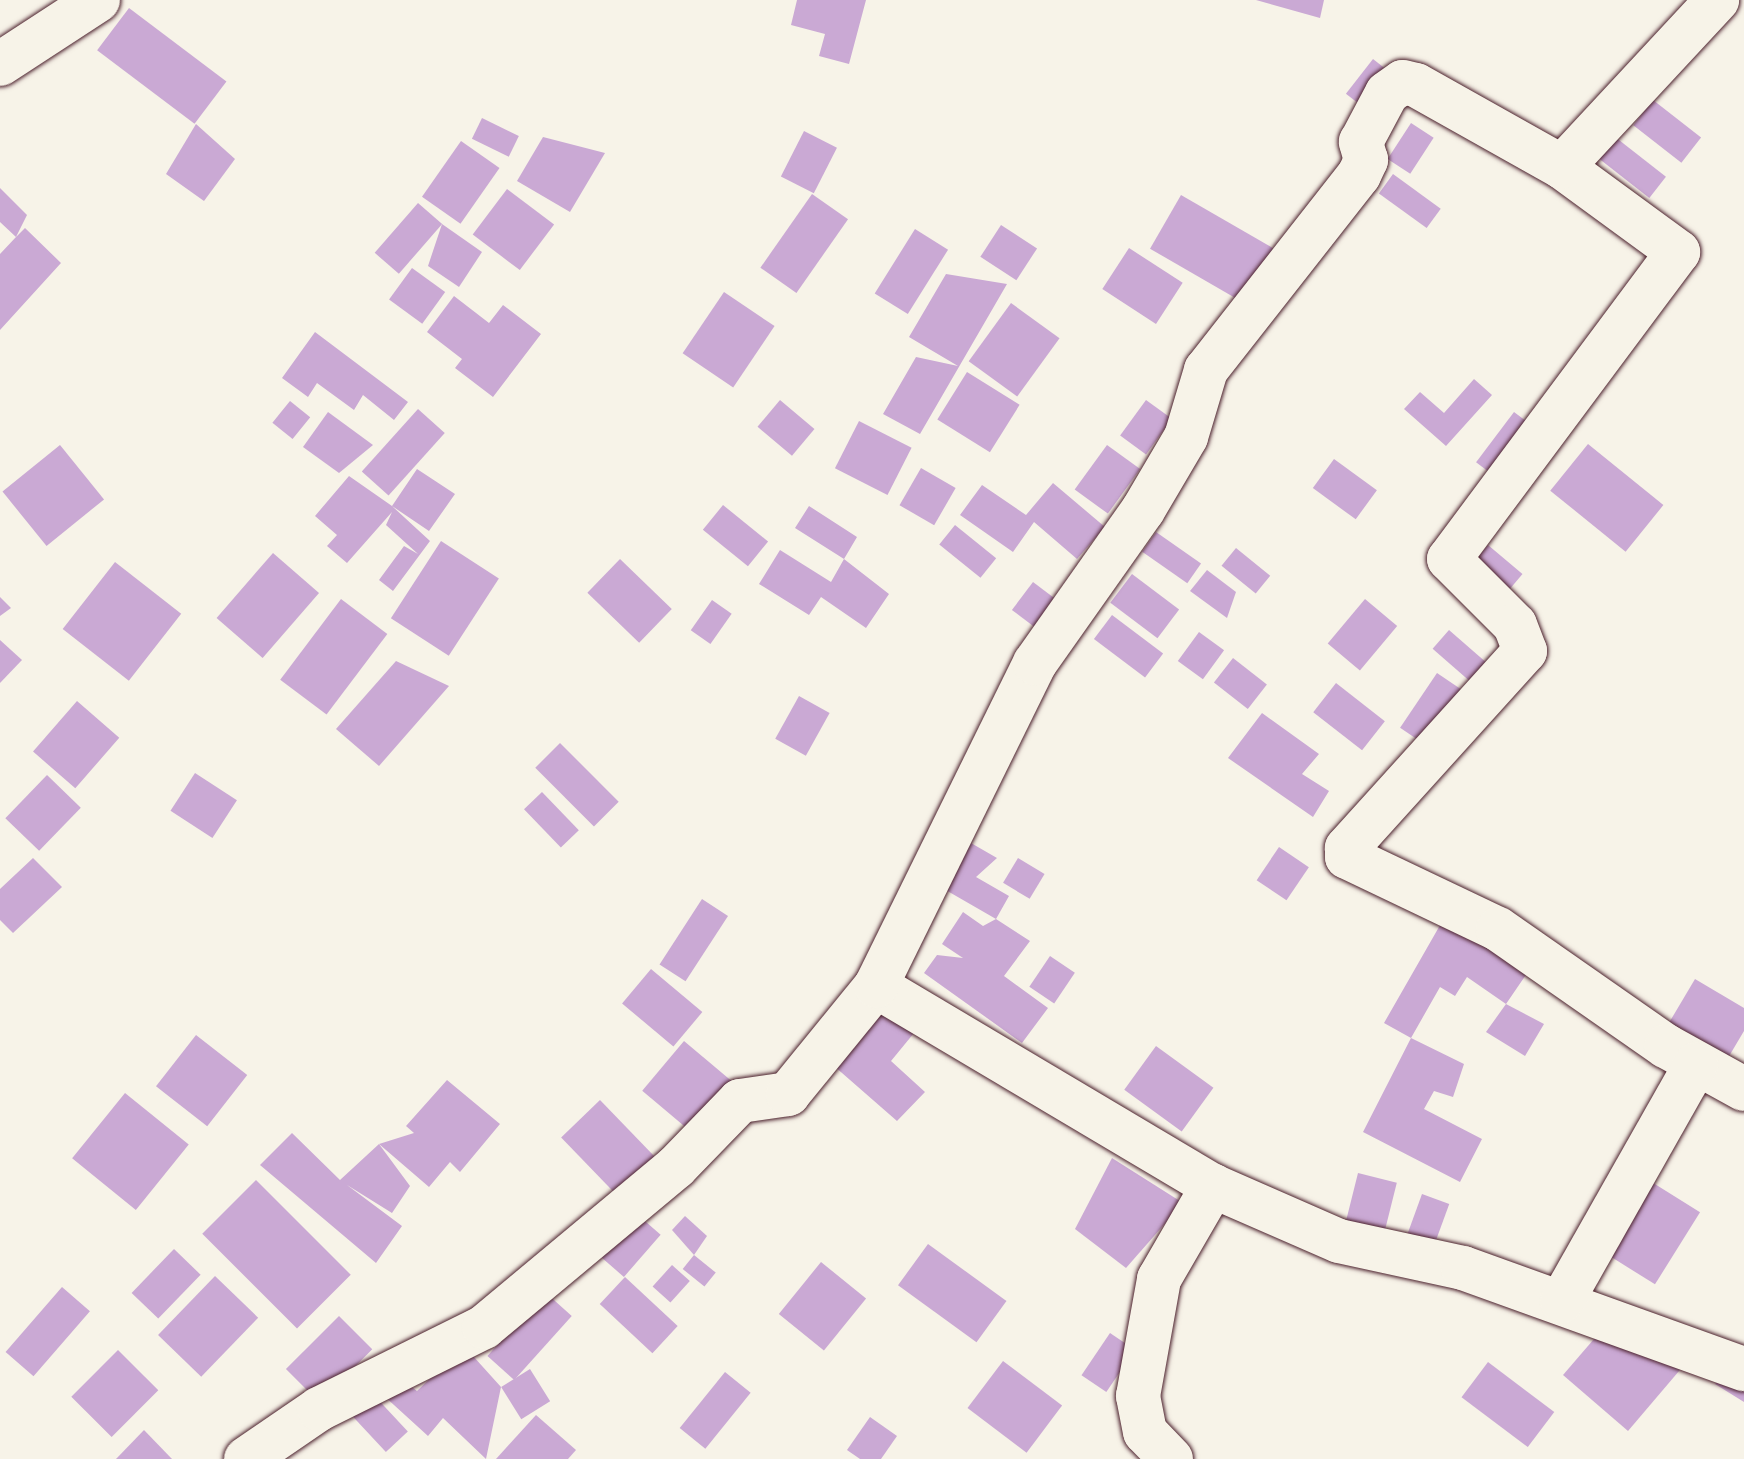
<!DOCTYPE html>
<html>
<head>
<meta charset="utf-8">
<style>
	body { margin:0 }
	#map { position:relative; width:1744px; height:1459px; overflow:hidden; background:#f7f3e8; font-family:"Playpen Sans",sans-serif }
	div>[style] { position:absolute }
	.building>* { inset:0; background:#caa9d4; transform-origin:0 0 }
	.roads { filter:drop-shadow(0 0 2px #4a1f2b) drop-shadow(0 0 2px #4a1f2b) }
	.minor>* { height:44px; margin:-22px; padding:0 22px; transform-origin:22px; border-radius:22px; background:#f7f3e8 }
	span { translate:-50% -50%; white-space:nowrap; text-align:center; line-height:1.15; -webkit-text-stroke:8px #f7f3e8; paint-order:stroke }
</style>
</head>
<body>
<div id="map">
	<div class="building">
		<i style="clip-path:polygon(797px 0,866px 0,849px 64px,819px 56px,825px 34px,791px 25px)"></i>
		<i style="clip-path:polygon(1256px 0,1324px 0,1320px 18px)"></i>
		<i style="left:129px;top:8px;width:122px;height:53px;rotate:37deg"></i>
		<i style="left:1373px;top:59px;width:23px;height:44px;rotate:38deg"></i>
		<i style="left:1653px;top:100px;width:61px;height:32px;rotate:38deg"></i>
		<i style="left:482px;top:118px;width:41px;height:23px;rotate:26deg"></i>
		<i style="left:1411px;top:123px;width:27px;height:43px;rotate:33deg"></i>
		<i style="clip-path:polygon(196px 124px,235px 159px,204px 201px,166px 174px)"></i>
		<i style="left:804px;top:131px;width:37px;height:51px;rotate:27deg"></i>
		<i style="left:1610px;top:133px;width:71px;height:27px;rotate:38deg"></i>
		<i style="clip-path:polygon(543px 137px,605px 153px,570px 212px,517px 181px)"></i>
		<i style="left:461px;top:141px;width:47px;height:68px;rotate:35deg"></i>
		<i style="left:1393px;top:174px;width:59px;height:24px;rotate:36deg"></i>
		<i style="clip-path:polygon(0 188px,27px 215px,16px 237px,25px 228px,61px 263px,0 330px,0 254px,16px 237px,0 222px)"></i>
		<i style="left:507px;top:189px;width:59px;height:57px;rotate:37deg"></i>
		<i style="left:812px;top:194px;width:44px;height:90px;rotate:35deg"></i>
		<i style="left:1181px;top:195px;width:113px;height:62px;rotate:30deg"></i>
		<i style="left:418px;top:203px;width:32px;height:66px;rotate:41deg"></i>
		<i style="clip-path:polygon(442px 224px,482px 252px,459px 287px,428px 266px)"></i>
		<i style="left:1001px;top:225px;width:43px;height:38px;rotate:33deg"></i>
		<i style="left:915px;top:229px;width:39px;height:76px;rotate:32deg"></i>
		<i style="left:1129px;top:248px;width:64px;height:49px;rotate:33deg"></i>
		<i style="left:412px;top:268px;width:41px;height:39px;rotate:36deg"></i>
		<i style="clip-path:polygon(946px 274px,1007px 284px,920px 434px,883px 414px,916px 357px,958px 366px,909px 337px)"></i>
		<i style="left:724px;top:292px;width:61px;height:74px;rotate:34deg"></i>
		<i style="clip-path:polygon(454px 296px,489px 323px,503px 305px,541px 334px,493px 397px,455px 368px,462px 359px,427px 332px)"></i>
		<i style="left:1011px;top:303px;width:60px;height:72px;rotate:36deg"></i>
		<i style="clip-path:polygon(315px 332px,408px 402px,394px 420px,363px 395px,354px 410px,317px 383px,308px 397px,282px 378px)"></i>
		<i style="left:967px;top:372px;width:62px;height:56px;rotate:32deg"></i>
		<i style="clip-path:polygon(1474px 379px,1492px 395px,1446px 446px,1404px 409px,1420px 392px,1444px 413px)"></i>
		<i style="left:780px;top:400px;width:45px;height:35px;rotate:40deg"></i>
		<i style="left:1146px;top:400px;width:32px;height:44px;rotate:36deg"></i>
		<i style="left:290px;top:401px;width:26px;height:28px;rotate:39deg"></i>
		<i style="left:418px;top:409px;width:36px;height:84px;rotate:42deg"></i>
		<i style="clip-path:polygon(328px 412px,373px 445px,339px 473px,303px 447px)"></i>
		<i style="left:1514px;top:412px;width:26px;height:63px;rotate:37deg"></i>
		<i style="left:859px;top:421px;width:59px;height:53px;rotate:27deg"></i>
		<i style="left:1588px;top:444px;width:97px;height:60px;rotate:39deg"></i>
		<i style="left:60px;top:445px;width:70px;height:74px;rotate:51deg"></i>
		<i style="left:1107px;top:445px;width:41px;height:55px;rotate:36deg"></i>
		<i style="left:1334px;top:459px;width:53px;height:36px;rotate:36deg"></i>
		<i style="left:921px;top:468px;width:40px;height:43px;rotate:30deg"></i>
		<i style="clip-path:polygon(417px 469px,455px 494px,429px 531px,392px 506px,430px 541px,393px 591px,379px 580px,404px 546px,418px 554px,386px 525px,392px 512px,347px 563px,327px 546px,337px 535px,315px 516px,349px 476px,392px 506px)"></i>
		<i style="clip-path:polygon(1053px 483px,1105px 527px,1077px 559px,1034px 522px,1013px 552px,960px 515px,982px 485px,1026px 515px)"></i>
		<i style="left:723px;top:505px;width:58px;height:32px;rotate:39deg"></i>
		<i style="clip-path:polygon(809px 506px,857px 537px,844px 559px,889px 594px,866px 628px,821px 597px,809px 615px,759px 584px,780px 550px,831px 582px,844px 559px,795px 528px)"></i>
		<i style="left:955px;top:525px;width:53px;height:25px;rotate:39deg"></i>
		<i style="left:1156px;top:532px;width:55px;height:24px;rotate:35deg"></i>
		<i style="left:441px;top:541px;width:69px;height:92px;rotate:33deg"></i>
		<i style="left:1488px;top:545px;width:45px;height:39px;rotate:40deg"></i>
		<i style="left:1236px;top:548px;width:44px;height:23px;rotate:39deg"></i>
		<i style="left:273px;top:553px;width:61px;height:86px;rotate:41deg"></i>
		<i style="left:620px;top:559px;width:72px;height:47px;rotate:44deg"></i>
		<i style="left:115px;top:562px;width:84px;height:85px;rotate:38deg"></i>
		<i style="clip-path:polygon(1207px 570px,1236px 592px,1227px 618px,1190px 591px)"></i>
		<i style="left:1132px;top:574px;width:59px;height:36px;rotate:37deg"></i>
		<i style="left:1033px;top:582px;width:34px;height:35px;rotate:37deg"></i>
		<i style="clip-path:polygon(0 597px,11px 608px,0 616px)"></i>
		<i style="left:341px;top:599px;width:58px;height:101px;rotate:37deg"></i>
		<i style="left:1365px;top:599px;width:42px;height:58px;rotate:40deg"></i>
		<i style="left:712px;top:600px;width:24px;height:37px;rotate:35deg"></i>
		<i style="left:1112px;top:615px;width:64px;height:30px;rotate:37deg"></i>
		<i style="left:1449px;top:630px;width:57px;height:25px;rotate:41deg"></i>
		<i style="left:1199px;top:632px;width:31px;height:36px;rotate:36deg"></i>
		<i style="clip-path:polygon(0 640px,22px 660px,0 683px)"></i>
		<i style="left:1233px;top:658px;width:43px;height:31px;rotate:38deg"></i>
		<i style="clip-path:polygon(396px 661px,449px 686px,379px 766px,336px 729px)"></i>
		<i style="left:1437px;top:673px;width:41px;height:66px;rotate:34deg"></i>
		<i style="left:1336px;top:683px;width:62px;height:37px;rotate:38deg"></i>
		<i style="left:799px;top:696px;width:35px;height:49px;rotate:29deg"></i>
		<i style="left:77px;top:701px;width:56px;height:67px;rotate:41deg"></i>
		<i style="clip-path:polygon(1262px 713px,1319px 754px,1302px 774px,1329px 791px,1313px 817px,1228px 758px)"></i>
		<i style="left:560px;top:743px;width:83px;height:35px;rotate:45deg"></i>
		<i style="left:195px;top:773px;width:50px;height:45px;rotate:33deg"></i>
		<i style="left:47px;top:775px;width:47px;height:60px;rotate:44deg"></i>
		<i style="left:542px;top:792px;width:53px;height:25px;rotate:46deg"></i>
		<i style="clip-path:polygon(964px 839px,997px 858px,976px 877px,1009px 896px,996px 919px,937px 885px)"></i>
		<i style="left:1279px;top:847px;width:36px;height:40px;rotate:34deg"></i>
		<i style="clip-path:polygon(33px 858px,62px 887px,13px 933px,0 920px,0 889px)"></i>
		<i style="left:1018px;top:858px;width:31px;height:29px;rotate:31deg"></i>
		<i style="left:702px;top:899px;width:31px;height:78px;rotate:33deg"></i>
		<i style="clip-path:polygon(963px 912px,983px 926px,996px 919px,1030px 941px,1004px 976px,1048px 1008px,1022px 1043px,924px 973px,937px 955px,963px 958px,942px 944px)"></i>
		<i style="clip-path:polygon(1447px 913px,1532px 966px,1506px 1004px,1467px 977px,1455px 996px,1440px 987px,1411px 1038px,1384px 1023px)"></i>
		<i style="left:1050px;top:956px;width:30px;height:37px;rotate:34deg"></i>
		<i style="left:651px;top:969px;width:67px;height:45px;rotate:40deg"></i>
		<i style="clip-path:polygon(1695px 979px,1744px 1008px,1744px 1031px,1719px 1073px,1660px 1038px)"></i>
		<i style="clip-path:polygon(1506px 1004px,1544px 1024px,1525px 1056px,1486px 1032px)"></i>
		<i style="clip-path:polygon(883px 1006px,914px 1033px,891px 1061px,925px 1092px,897px 1121px,834px 1066px)"></i>
		<i style="left:196px;top:1035px;width:65px;height:65px;rotate:38deg"></i>
		<i style="clip-path:polygon(1411px 1038px,1464px 1064px,1453px 1097px,1434px 1091px,1424px 1109px,1482px 1139px,1460px 1182px,1363px 1132px)"></i>
		<i style="left:684px;top:1041px;width:73px;height:65px;rotate:40deg"></i>
		<i style="left:1156px;top:1046px;width:71px;height:54px;rotate:36deg"></i>
		<i style="clip-path:polygon(447px 1080px,500px 1124px,460px 1172px,450px 1162px,429px 1187px,379px 1144px,414px 1133px,406px 1126px)"></i>
		<i style="left:125px;top:1093px;width:82px;height:84px;rotate:39deg"></i>
		<i style="left:600px;top:1100px;width:82px;height:54px;rotate:46deg"></i>
		<i style="clip-path:polygon(292px 1133px,340px 1180px,379px 1144px,410px 1186px,392px 1213px,347px 1185px,402px 1226px,376px 1263px,260px 1165px)"></i>
		<i style="clip-path:polygon(1112px 1158px,1183px 1203px,1126px 1268px,1075px 1229px)"></i>
		<i style="left:1358px;top:1173px;width:40px;height:65px;rotate:14deg"></i>
		<i style="left:256px;top:1180px;width:134px;height:76px;rotate:45deg"></i>
		<i style="left:1650px;top:1181px;width:59px;height:85px;rotate:32deg"></i>
		<i style="left:1422px;top:1194px;width:29px;height:43px;rotate:20deg"></i>
		<i style="left:638px;top:1215px;width:30px;height:56px;rotate:41deg"></i>
		<i style="clip-path:polygon(685px 1216px,707px 1236px,694px 1255px,672px 1230px)"></i>
		<i style="left:928px;top:1244px;width:97px;height:51px;rotate:36deg"></i>
		<i style="left:174px;top:1249px;width:37px;height:61px;rotate:44deg"></i>
		<i style="left:694px;top:1255px;width:28px;height:18px;rotate:39deg"></i>
		<i style="left:821px;top:1262px;width:58px;height:67px;rotate:39deg"></i>
		<i style="left:672px;top:1265px;width:24px;height:29px;rotate:42deg"></i>
		<i style="left:215px;top:1276px;width:60px;height:82px;rotate:44deg"></i>
		<i style="left:625px;top:1277px;width:72px;height:37px;rotate:43deg"></i>
		<i style="left:62px;top:1287px;width:37px;height:86px;rotate:41deg"></i>
		<i style="left:545px;top:1292px;width:36px;height:86px;rotate:42deg"></i>
		<i style="left:339px;top:1316px;width:47px;height:75px;rotate:45deg"></i>
		<i style="clip-path:polygon(1606px 1325px,1685px 1364px,1628px 1431px,1563px 1375px)"></i>
		<i style="left:1110px;top:1333px;width:30px;height:51px;rotate:34deg"></i>
		<i style="clip-path:polygon(464px 1346px,501px 1387px,486px 1459px,443px 1418px,428px 1436px,383px 1395px,399px 1377px,417px 1391px)"></i>
		<i style="left:118px;top:1350px;width:57px;height:66px;rotate:45deg"></i>
		<i style="left:1003px;top:1361px;width:74px;height:59px;rotate:37deg"></i>
		<i style="left:1488px;top:1362px;width:83px;height:44px;rotate:37deg"></i>
		<i style="left:530px;top:1369px;width:38px;height:34px;rotate:58deg"></i>
		<i style="clip-path:polygon(1727px 1369px,1744px 1377px,1744px 1402px,1715px 1384px)"></i>
		<i style="left:725px;top:1372px;width:33px;height:72px;rotate:39deg"></i>
		<i style="left:371px;top:1392px;width:54px;height:30px;rotate:47deg"></i>
		<i style="clip-path:polygon(536px 1415px,576px 1450px,568px 1459px,496px 1459px)"></i>
		<i style="clip-path:polygon(870px 1417px,897px 1436px,881px 1459px,860px 1459px,847px 1450px)"></i>
		<i style="clip-path:polygon(144px 1430px,172px 1459px,116px 1459px)"></i>
	</div>
	<div class="roads">
		<div class="minor">
			<i style="left:0;top:64px;width:117px;rotate:-33.1deg"></i>
			<i style="left:1562px;top:167px;width:144px;rotate:36.2deg"></i>
			<i style="left:1678px;top:252px;width:383px;rotate:126.7deg"></i>
			<i style="left:1449px;top:559px;width:93px;rotate:45deg"></i>
			<i style="left:1515px;top:625px;width:28px;rotate:69deg"></i>
			<i style="left:1525px;top:651px;width:266px;rotate:132.1deg"></i>
			<i style="left:1347px;top:848px;width:9px;rotate:90deg"></i>
			<i style="left:1347px;top:857px;width:167px;rotate:25.5deg"></i>
			<i style="left:1498px;top:929px;width:205px;rotate:34.9deg"></i>
			<i style="left:1666px;top:1046px;width:89px;rotate:28.9deg"></i>
			<i style="left:876px;top:986px;width:392px;rotate:30.7deg"></i>
			<i style="left:1213px;top:1186px;width:137px;rotate:23.6deg"></i>
			<i style="left:1339px;top:1241px;width:127px;rotate:12.3deg"></i>
			<i style="left:1463px;top:1268px;width:299px;rotate:19.8deg"></i>
			<i style="left:1562px;top:1301px;width:272px;rotate:-60.5deg"></i>
			<i style="left:246px;top:1459px;width:88px;rotate:-34.4deg"></i>
			<i style="left:319px;top:1409px;width:184px;rotate:-26.4deg"></i>
			<i style="left:484px;top:1327px;width:250px;rotate:-39.8deg"></i>
			<i style="left:676px;top:1167px;width:92px;rotate:-45.9deg"></i>
			<i style="left:740px;top:1101px;width:49px;rotate:-8.3deg"></i>
			<i style="left:788px;top:1094px;width:139px;rotate:-50.8deg"></i>
			<i style="left:876px;top:986px;width:360px;rotate:-63.8deg"></i>
			<i style="left:1035px;top:663px;width:187px;rotate:-54.8deg"></i>
			<i style="left:1143px;top:510px;width:85px;rotate:-59.5deg"></i>
			<i style="left:1186px;top:437px;width:70px;rotate:-73.4deg"></i>
			<i style="left:1206px;top:370px;width:248px;rotate:-51.9deg"></i>
			<i style="left:1359px;top:175px;width:17px;rotate:-65deg"></i>
			<i style="left:1366px;top:160px;width:19px;rotate:-106deg"></i>
			<i style="left:1361px;top:142px;width:55px;rotate:-62deg"></i>
			<i style="left:1387px;top:93px;width:19px;rotate:-35deg"></i>
			<i style="left:1403px;top:82px;width:13px;rotate:13deg"></i>
			<i style="left:1416px;top:85px;width:167px;rotate:29.3deg"></i>
			<i style="left:1562px;top:167px;width:228px;rotate:-47.1deg"></i>
			<i style="left:1171px;top:1459px;width:37px;rotate:-134deg"></i>
			<i style="left:1145px;top:1432px;width:37px;rotate:-101deg"></i>
			<i style="left:1138px;top:1396px;width:119px;rotate:-79.8deg"></i>
			<i style="left:1159px;top:1279px;width:108px;rotate:-59.9deg"></i>
		</div>
	</div>
</div>
</body>
</html>
